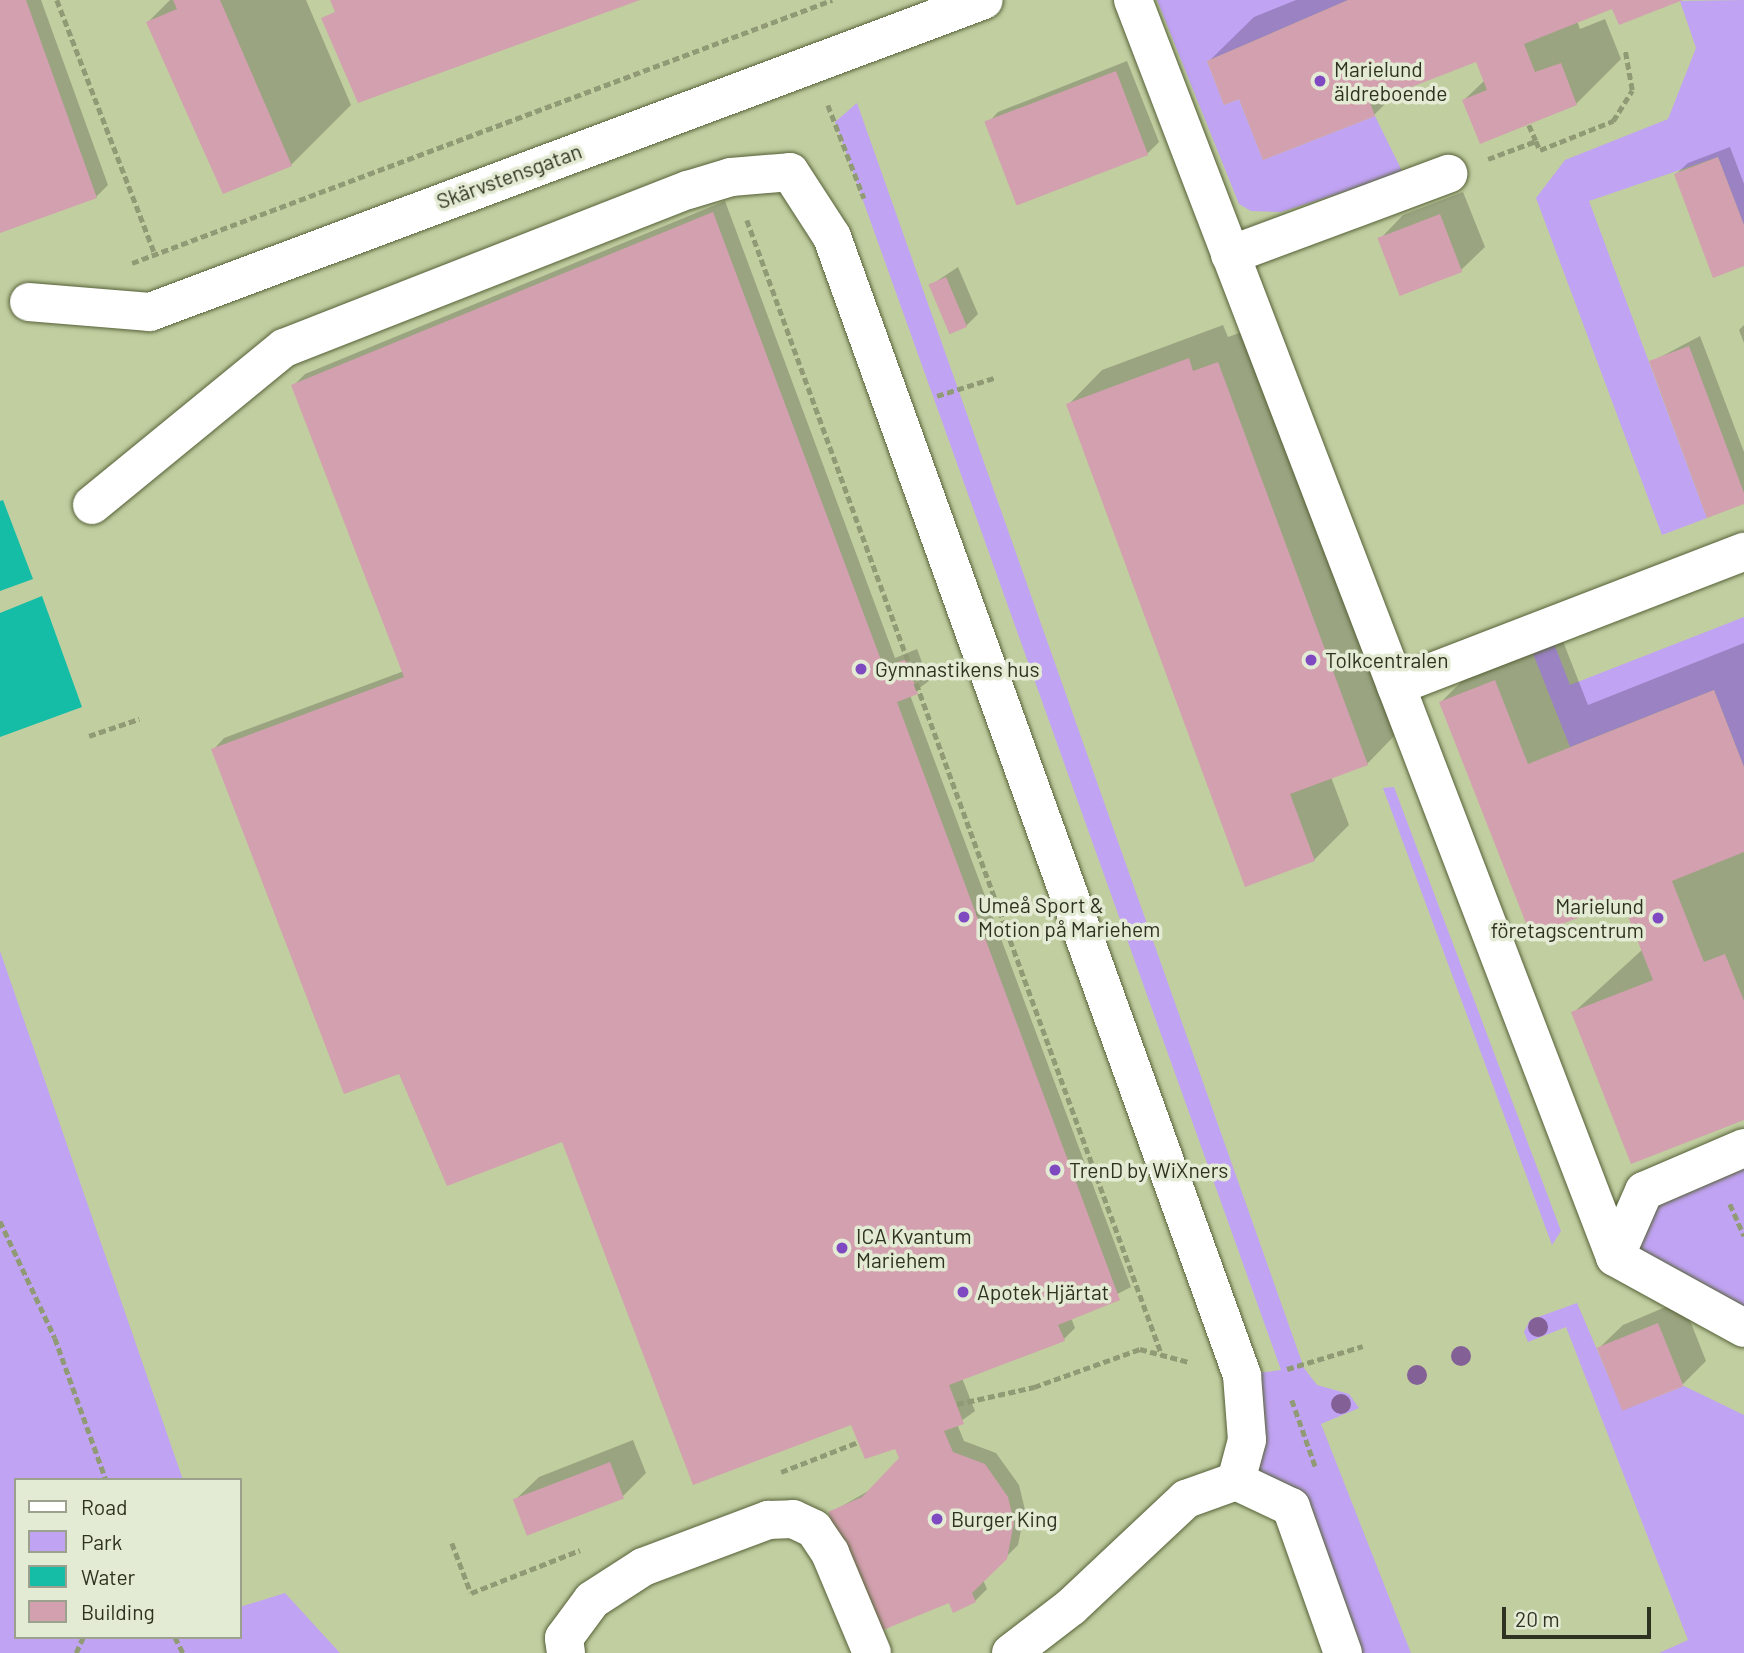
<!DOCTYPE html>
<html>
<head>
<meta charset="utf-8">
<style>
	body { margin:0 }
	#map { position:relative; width:1744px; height:1653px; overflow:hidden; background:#c1cea0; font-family:Barlow,sans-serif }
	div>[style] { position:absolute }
	.green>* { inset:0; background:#c1a3f4 }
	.water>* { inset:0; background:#15bda7 }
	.shadow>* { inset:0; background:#0003 }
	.building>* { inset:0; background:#d2a0ae; transform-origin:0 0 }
	.path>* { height:4.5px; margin-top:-2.25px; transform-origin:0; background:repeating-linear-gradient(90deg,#909b76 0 7px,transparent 0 10.5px) }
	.roads { filter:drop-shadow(0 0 2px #566138) drop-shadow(0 0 2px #566138) }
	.minor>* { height:38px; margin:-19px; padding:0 19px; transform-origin:19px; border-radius:19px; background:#fff }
	.trees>* { width:20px; height:20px; margin:-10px; border-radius:50%; background:#836096 }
	.dots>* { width:19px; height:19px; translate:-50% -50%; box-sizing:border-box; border:4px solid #e4ebd4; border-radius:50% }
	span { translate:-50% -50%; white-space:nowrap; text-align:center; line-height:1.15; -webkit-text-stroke:7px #e4ebd4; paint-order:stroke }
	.poi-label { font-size:21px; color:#2e3321 }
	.left { translate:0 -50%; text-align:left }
	.right { translate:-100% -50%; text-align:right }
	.street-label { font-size:21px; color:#2e3321 }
	.legend { position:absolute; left:14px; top:1478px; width:228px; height:161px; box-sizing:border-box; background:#e4ebd4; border:2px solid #9ba18c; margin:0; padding:9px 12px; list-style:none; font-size:21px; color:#2e3321 }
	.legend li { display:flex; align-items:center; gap:14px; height:35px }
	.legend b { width:35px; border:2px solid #9ba18c }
	.scale { position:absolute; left:1502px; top:1607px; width:149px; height:32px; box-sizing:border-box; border:4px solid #2e3321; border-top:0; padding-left:9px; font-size:21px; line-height:24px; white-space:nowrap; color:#2e3321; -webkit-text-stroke:5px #e4ebd4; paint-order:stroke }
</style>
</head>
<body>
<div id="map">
	<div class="green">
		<i style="clip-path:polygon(1157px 0,1348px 0,1207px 61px,1224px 105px,1239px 99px,1263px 160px,1375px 116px,1403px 173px,1281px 212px,1251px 211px,1239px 204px)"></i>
		<i style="clip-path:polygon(1744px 0,1744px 225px,1718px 157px,1589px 201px,1707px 518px,1662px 535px,1536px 198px,1565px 160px,1668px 119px,1696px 48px,1680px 1px)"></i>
		<i style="clip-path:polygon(857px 103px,1304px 1368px,1317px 1385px,1349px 1394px,1359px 1408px,1321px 1424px,1411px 1653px,1342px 1653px,1291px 1507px,1236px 1481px,1242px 1375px,1281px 1370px,835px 122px)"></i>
		<i style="clip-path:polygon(1744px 617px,1744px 767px,1714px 690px,1570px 747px,1526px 636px,1548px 628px,1570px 685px)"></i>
		<i style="clip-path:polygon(1394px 787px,1561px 1231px,1552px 1245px,1383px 788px)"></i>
		<i style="clip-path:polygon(0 951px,183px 1480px,16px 1480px,16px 1637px,240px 1637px,240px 1607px,285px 1593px,340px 1653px,0 1653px)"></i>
		<i style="clip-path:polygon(1744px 1148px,1744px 1328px,1615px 1257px,1630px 1221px)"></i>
		<i style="clip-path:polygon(1577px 1303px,1623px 1410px,1684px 1386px,1744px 1415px,1744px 1653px,1659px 1653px,1688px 1640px,1566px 1327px,1528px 1342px,1524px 1332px,1530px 1320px)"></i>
	</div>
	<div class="water">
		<i style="clip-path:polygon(3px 500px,33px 579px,0 591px,0 501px)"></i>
		<i style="clip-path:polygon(42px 596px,82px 707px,0 737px,0 613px)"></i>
	</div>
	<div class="shadow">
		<i style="clip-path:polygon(0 0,41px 0,108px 185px,96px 197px,0 231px)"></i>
		<i style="clip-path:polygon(170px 0,306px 0,351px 105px,291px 165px,148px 22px)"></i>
		<i style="clip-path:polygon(1296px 0,1679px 0,1613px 7px,1577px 21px,1580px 29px,1605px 19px,1621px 59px,1576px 104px,1464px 100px,1485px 80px,1477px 59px,1399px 90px,1374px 115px,1240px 97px,1209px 61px,1254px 17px)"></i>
		<i style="clip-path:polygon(1127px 61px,1159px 142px,1148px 153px,987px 124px,998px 112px)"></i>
		<i style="clip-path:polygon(1730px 147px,1744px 184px,1744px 264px,1676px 174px,1688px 163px)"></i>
		<i style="clip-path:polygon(1463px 192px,1485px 247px,1461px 270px,1380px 239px,1403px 215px)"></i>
		<i style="clip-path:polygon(725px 201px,895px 658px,917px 649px,929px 681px,910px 695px,1131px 1287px,1071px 1318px,1075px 1328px,1064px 1339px,962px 1378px,975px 1411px,957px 1424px,964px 1441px,996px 1453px,1019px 1485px,1025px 1510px,1018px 1545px,983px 1580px,987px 1589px,975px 1601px,950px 1601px,830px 1513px,875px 1487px,901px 1459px,896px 1446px,852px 1422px,563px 1140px,400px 1071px,213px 750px,224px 738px,404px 671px,293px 386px,305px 374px)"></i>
		<i style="clip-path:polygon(958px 267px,978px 314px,966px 326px,931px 285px)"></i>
		<i style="clip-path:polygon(1223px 325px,1228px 337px,1253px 328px,1401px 729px,1367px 764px,1331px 777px,1349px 825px,1314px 860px,1068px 405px,1102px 370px)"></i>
		<i style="clip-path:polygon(1744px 325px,1744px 343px,1739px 330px)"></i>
		<i style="clip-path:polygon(1700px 336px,1744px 452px,1744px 502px,1651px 362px)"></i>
		<i style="clip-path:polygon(1555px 621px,1588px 705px,1744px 643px,1744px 1118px,1573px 1013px,1643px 949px,1623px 898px,1441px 702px,1501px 642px)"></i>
		<i style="clip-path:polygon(1682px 1300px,1706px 1361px,1683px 1384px,1599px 1348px,1623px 1325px)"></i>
		<i style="clip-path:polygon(633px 1440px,646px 1473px,623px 1496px,515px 1500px,539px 1477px)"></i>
	</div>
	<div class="building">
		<i style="clip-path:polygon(0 0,26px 0,97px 198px,0 233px)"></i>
		<i style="clip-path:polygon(173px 0,220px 0,292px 166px,223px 194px,146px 22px,177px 9px)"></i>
		<i style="clip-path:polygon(330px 0,640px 0,358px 103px,321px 18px,335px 12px)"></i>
		<i style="clip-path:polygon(1348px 0,1683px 0,1619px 25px,1612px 9px,1524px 44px,1535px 72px,1561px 63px,1577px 105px,1480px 144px,1462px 100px,1487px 90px,1476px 62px,1370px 103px,1375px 116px,1263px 160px,1239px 99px,1224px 105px,1207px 61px)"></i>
		<i style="left:1116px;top:71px;width:90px;height:141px;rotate:69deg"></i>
		<i style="clip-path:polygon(1718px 157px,1744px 225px,1744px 266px,1713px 278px,1674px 174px)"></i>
		<i style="clip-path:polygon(713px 212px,884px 668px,906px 659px,918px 694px,897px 702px,1120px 1300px,1058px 1325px,1065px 1341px,949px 1385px,964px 1424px,944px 1431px,953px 1452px,985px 1464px,1008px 1497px,1014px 1522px,1007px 1559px,972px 1593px,976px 1602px,953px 1613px,949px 1603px,878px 1632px,828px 1512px,862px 1497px,899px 1458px,895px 1449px,865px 1459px,851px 1425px,693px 1485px,562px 1142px,447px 1186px,399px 1074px,344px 1094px,211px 749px,404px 677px,291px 385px)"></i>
		<i style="left:1440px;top:214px;width:62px;height:67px;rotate:69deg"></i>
		<i style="left:946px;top:277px;width:54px;height:19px;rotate:67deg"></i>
		<i style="clip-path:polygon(1689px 346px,1744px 493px,1744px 504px,1707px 518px,1649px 361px)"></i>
		<i style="clip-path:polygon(1189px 358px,1193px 371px,1218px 362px,1368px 765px,1290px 794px,1315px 861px,1245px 887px,1066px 404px)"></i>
		<i style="clip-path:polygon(1495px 680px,1528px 764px,1714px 690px,1744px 767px,1744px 852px,1672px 881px,1704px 962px,1725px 954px,1744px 1001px,1744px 1120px,1631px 1164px,1571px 1012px,1653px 980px,1622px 901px,1531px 936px,1439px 702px)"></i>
		<i style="left:1658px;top:1323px;width:68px;height:66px;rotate:68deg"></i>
		<i style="left:610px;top:1462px;width:39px;height:104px;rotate:69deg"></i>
	</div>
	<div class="path">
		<i style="left:57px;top:0;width:272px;rotate:68.9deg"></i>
		<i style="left:828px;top:105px;width:100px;rotate:68.8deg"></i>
		<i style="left:1529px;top:125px;width:17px;rotate:66deg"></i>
		<i style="left:1488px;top:159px;width:51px;rotate:-20.6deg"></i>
		<i style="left:1536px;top:141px;width:10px;rotate:66deg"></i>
		<i style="left:1540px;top:150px;width:79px;rotate:-21.7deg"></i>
		<i style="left:1613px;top:121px;width:36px;rotate:-58deg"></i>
		<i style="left:1632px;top:90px;width:40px;rotate:-100deg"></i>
		<i style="left:747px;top:220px;width:1208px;rotate:69.92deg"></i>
		<i style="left:132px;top:263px;width:748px;rotate:-20.59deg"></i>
		<i style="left:937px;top:396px;width:60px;rotate:-17.5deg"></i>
		<i style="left:89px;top:736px;width:53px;rotate:-18.8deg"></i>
		<i style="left:976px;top:914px;width:23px;rotate:-20deg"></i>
		<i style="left:1730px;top:1204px;width:35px;rotate:66deg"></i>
		<i style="left:0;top:1221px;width:129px;rotate:64.8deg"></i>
		<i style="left:55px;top:1338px;width:151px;rotate:70.2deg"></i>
		<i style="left:1287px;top:1369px;width:79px;rotate:-16.8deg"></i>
		<i style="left:1292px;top:1400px;width:72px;rotate:70.6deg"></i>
		<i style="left:957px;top:1404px;width:79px;rotate:-12.4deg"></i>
		<i style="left:1034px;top:1387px;width:113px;rotate:-19.7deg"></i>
		<i style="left:1140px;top:1349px;width:51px;rotate:14.9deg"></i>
		<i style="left:781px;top:1472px;width:83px;rotate:-21.3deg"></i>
		<i style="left:452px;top:1543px;width:53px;rotate:69.2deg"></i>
		<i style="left:471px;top:1593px;width:117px;rotate:-21.5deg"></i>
		<i style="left:175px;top:1637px;width:18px;rotate:63deg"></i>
		<i style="left:76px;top:1653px;width:17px;rotate:-66deg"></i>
	</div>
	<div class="roads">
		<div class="minor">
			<i style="left:1133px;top:0;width:1346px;rotate:69.02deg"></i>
			<i style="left:1230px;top:255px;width:233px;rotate:-20.4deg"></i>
			<i style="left:29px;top:302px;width:121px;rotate:4.7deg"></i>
			<i style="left:150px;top:312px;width:890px;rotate:-20.51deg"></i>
			<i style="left:92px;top:505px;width:248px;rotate:-39.3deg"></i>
			<i style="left:284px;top:348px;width:434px;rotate:-21.4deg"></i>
			<i style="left:688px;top:190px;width:45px;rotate:-16.8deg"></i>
			<i style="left:731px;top:177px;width:59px;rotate:-4.8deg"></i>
			<i style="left:790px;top:172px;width:77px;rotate:57.1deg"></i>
			<i style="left:832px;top:237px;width:1210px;rotate:70.19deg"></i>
			<i style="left:1242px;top:1375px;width:65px;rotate:85.6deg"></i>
			<i style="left:1247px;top:1440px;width:42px;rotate:105deg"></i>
			<i style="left:1396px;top:686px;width:373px;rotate:-21.1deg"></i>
			<i style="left:1615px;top:1257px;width:72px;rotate:-66.3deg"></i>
			<i style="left:1644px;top:1191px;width:109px;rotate:-23.3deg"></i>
			<i style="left:1615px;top:1257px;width:147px;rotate:28.8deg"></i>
			<i style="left:566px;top:1653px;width:15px;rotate:-98deg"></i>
			<i style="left:564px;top:1638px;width:47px;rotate:-53.6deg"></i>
			<i style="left:592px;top:1600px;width:61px;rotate:-32.9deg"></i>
			<i style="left:643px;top:1567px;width:134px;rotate:-20.6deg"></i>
			<i style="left:768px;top:1520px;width:25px;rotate:-2deg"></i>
			<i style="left:793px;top:1519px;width:23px;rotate:25deg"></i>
			<i style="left:814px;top:1529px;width:29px;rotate:56deg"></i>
			<i style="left:830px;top:1553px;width:108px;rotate:67.2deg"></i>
			<i style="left:1011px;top:1653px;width:76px;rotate:-37.5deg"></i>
			<i style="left:1071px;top:1607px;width:158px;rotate:-43.2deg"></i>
			<i style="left:1186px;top:1499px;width:53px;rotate:-19.8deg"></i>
			<i style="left:1236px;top:1481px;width:61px;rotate:25.3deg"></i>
			<i style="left:1291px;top:1507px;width:155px;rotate:70.4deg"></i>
		</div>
	</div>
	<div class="trees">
		<i style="left:1538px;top:1327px"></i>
		<i style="left:1461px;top:1356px"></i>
		<i style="left:1417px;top:1375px"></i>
		<i style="left:1341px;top:1404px"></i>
	</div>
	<div class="dots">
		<i style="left:1320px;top:81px;background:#7e49c1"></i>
		<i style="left:1311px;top:660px;background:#7e49c1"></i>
		<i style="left:861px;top:669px;background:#7e49c1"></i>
		<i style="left:964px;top:917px;background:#7e49c1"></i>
		<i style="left:1658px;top:918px;background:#7e49c1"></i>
		<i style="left:1055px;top:1170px;background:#7e49c1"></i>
		<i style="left:842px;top:1248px;background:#7e49c1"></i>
		<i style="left:963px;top:1292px;background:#7e49c1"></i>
		<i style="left:937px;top:1519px;background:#7e49c1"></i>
	</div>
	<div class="poi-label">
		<span class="left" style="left:1334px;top:81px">Marielund<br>äldreboende</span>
		<span class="left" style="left:1325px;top:660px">Tolkcentralen</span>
		<span class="left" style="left:875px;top:669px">Gymnastikens hus</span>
		<span class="left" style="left:978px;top:917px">Umeå Sport &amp;<br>Motion på Mariehem</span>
		<span class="right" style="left:1644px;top:918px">Marielund<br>företagscentrum</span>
		<span class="left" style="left:1069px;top:1170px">TrenD by WiXners</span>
		<span class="left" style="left:856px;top:1248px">ICA Kvantum<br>Mariehem</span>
		<span class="left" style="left:977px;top:1292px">Apotek Hjärtat</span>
		<span class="left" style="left:951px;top:1519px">Burger King</span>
	</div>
	<div class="street-label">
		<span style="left:509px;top:176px;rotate:-20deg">Skärvstensgatan</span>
	</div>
	<ul class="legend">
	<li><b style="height:9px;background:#fff"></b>Road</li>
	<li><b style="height:19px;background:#c1a3f4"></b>Park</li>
	<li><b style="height:19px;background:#15bda7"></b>Water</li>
	<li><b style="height:19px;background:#d2a0ae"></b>Building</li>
	</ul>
	<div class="scale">20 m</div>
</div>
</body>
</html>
